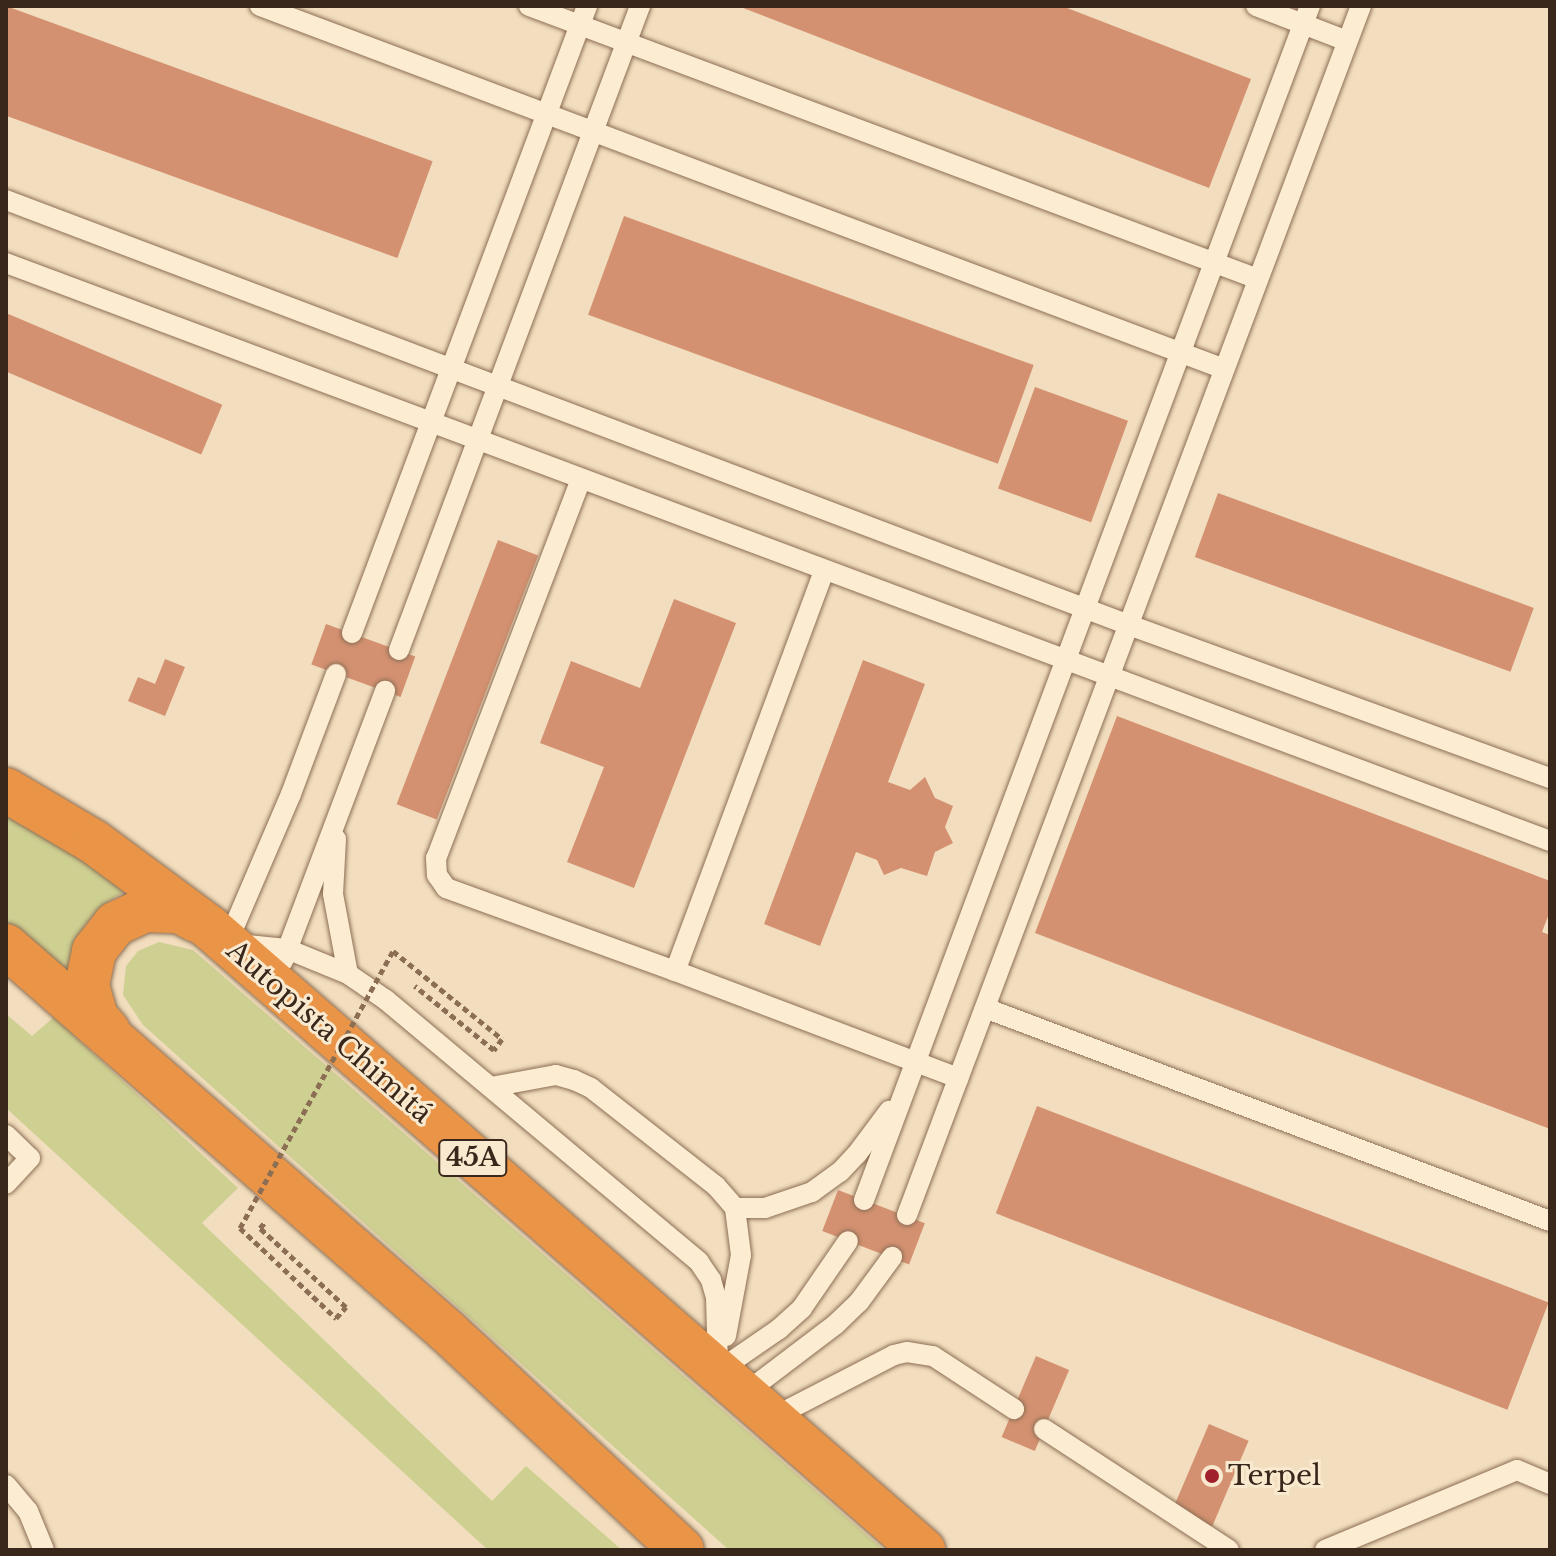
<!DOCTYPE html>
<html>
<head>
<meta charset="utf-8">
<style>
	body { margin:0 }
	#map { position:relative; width:1556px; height:1556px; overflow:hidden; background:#f2debe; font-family:"Libre Baskerville",serif }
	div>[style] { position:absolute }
	.green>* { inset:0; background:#ced092 }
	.building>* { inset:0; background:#d39171; transform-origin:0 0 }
	.path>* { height:5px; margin-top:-2.5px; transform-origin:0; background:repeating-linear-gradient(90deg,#8c6e55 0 6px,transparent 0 10px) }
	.roads { filter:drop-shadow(0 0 2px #8c6e55) drop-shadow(0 0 2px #8c6e55) }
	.lane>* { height:20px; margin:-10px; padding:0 10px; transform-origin:10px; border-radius:10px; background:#fcecd2 }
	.highway>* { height:44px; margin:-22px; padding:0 22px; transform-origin:22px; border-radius:22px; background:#e99447 }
	.path-bridge>* { height:5px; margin-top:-2.5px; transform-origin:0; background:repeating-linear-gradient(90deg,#8c6e55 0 6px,transparent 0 10px) }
	.dots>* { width:22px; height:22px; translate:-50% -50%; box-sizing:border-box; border:4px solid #f8e9cf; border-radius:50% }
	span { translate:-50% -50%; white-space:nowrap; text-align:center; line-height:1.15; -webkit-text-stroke:6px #f8e9cf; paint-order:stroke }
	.shield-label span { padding:2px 6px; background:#f8e9cf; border:2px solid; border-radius:6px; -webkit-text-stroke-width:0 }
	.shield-label { font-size:26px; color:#3a271b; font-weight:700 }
	.street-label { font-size:28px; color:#3a271b }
	.poi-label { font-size:28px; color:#3a271b }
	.left { translate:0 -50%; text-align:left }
	.frame { position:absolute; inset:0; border:8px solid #3a271b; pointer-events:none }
</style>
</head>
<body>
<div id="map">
	<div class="green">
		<i style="clip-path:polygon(6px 813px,129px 888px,105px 904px,85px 925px,72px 951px,78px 987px,6px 925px)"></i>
		<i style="clip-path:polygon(159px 942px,193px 950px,884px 1550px,729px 1550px,143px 1025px,123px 995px,126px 966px,138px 951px)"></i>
		<i style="clip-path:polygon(6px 1014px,32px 1036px,54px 1017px,238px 1188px,202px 1223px,492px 1501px,526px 1466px,622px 1550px,488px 1550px,6px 1108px)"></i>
	</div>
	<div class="building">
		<i style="left:6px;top:6px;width:454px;height:103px;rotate:20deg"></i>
		<i style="clip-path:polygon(738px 6px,1062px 6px,1251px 79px,1209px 188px)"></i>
		<i style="left:624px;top:216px;width:436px;height:105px;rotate:20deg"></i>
		<i style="left:6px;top:313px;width:235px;height:54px;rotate:23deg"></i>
		<i style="left:1035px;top:387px;width:99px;height:108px;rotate:20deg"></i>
		<i style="left:1218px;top:493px;width:336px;height:68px;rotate:20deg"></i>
		<i style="left:498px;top:540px;width:43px;height:283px;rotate:21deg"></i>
		<i style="clip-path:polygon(674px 599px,736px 623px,634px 888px,567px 862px,604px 767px,540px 743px,571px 661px,640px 688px)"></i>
		<i style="left:326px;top:624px;width:95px;height:43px;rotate:20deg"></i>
		<i style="clip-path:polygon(165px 659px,185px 667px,165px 716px,128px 701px,138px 677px,155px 684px)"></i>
		<i style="clip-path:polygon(863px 660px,925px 684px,888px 782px,910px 790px,925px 777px,935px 798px,953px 806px,945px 827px,953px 843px,935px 852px,927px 876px,901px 868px,884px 875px,877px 860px,856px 852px,820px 946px,764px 924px)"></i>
		<i style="clip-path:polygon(1117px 716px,1550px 881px,1550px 911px,1542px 932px,1550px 935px,1550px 1129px,1035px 933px)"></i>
		<i style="left:1037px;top:1106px;width:548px;height:115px;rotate:21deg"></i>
		<i style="left:838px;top:1190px;width:93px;height:44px;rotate:21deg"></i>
		<i style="left:1036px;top:1356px;width:36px;height:88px;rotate:23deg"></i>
		<i style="left:1209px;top:1424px;width:43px;height:93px;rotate:23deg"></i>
	</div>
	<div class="path">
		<i style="left:393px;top:951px;width:140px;rotate:38.9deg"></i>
		<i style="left:502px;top:1039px;width:14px;rotate:126deg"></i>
		<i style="left:494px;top:1050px;width:102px;rotate:-141deg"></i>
		<i style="left:240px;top:1228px;width:132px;rotate:43.2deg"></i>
		<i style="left:336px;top:1318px;width:15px;rotate:-48deg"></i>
		<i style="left:346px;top:1307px;width:117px;rotate:-137.4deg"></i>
		<i style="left:260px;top:1228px;width:9px;rotate:-49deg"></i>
	</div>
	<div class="roads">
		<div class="lane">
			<i style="left:260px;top:6px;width:1030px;rotate:20.63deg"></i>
			<i style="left:529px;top:6px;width:778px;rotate:20.53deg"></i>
			<i style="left:1256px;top:6px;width:97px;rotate:21deg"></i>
			<i style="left:6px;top:200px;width:1201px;rotate:20.73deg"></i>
			<i style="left:1129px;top:625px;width:448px;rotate:20deg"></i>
			<i style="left:6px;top:263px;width:1649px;rotate:20.52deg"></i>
			<i style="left:581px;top:479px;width:406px;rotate:110.9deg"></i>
			<i style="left:436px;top:858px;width:17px;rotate:87deg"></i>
			<i style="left:437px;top:875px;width:16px;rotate:55deg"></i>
			<i style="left:446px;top:888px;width:244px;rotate:19.9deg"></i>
			<i style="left:824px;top:571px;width:427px;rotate:110.4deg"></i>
			<i style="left:675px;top:971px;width:303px;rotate:20.7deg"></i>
			<i style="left:352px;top:633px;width:670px;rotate:-69.45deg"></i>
			<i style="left:399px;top:650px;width:688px;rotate:-69.48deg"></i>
			<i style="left:336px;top:674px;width:128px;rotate:110.6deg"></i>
			<i style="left:291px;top:794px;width:162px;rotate:113.2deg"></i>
			<i style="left:227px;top:943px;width:60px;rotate:5.7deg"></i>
			<i style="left:287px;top:949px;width:66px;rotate:22.3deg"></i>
			<i style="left:348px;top:974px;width:46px;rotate:34.4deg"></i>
			<i style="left:386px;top:1000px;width:408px;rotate:39.9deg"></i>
			<i style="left:699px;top:1262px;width:22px;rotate:56deg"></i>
			<i style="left:711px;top:1280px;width:19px;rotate:74deg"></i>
			<i style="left:716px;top:1298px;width:69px;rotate:88.3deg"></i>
			<i style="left:336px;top:839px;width:55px;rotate:93.1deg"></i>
			<i style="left:333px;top:894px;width:81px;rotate:79.4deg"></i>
			<i style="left:283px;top:961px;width:289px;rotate:-69.3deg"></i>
			<i style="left:985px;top:1008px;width:604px;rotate:20.66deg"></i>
			<i style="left:491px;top:1087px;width:66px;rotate:-10.5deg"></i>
			<i style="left:556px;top:1075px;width:19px;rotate:16deg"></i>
			<i style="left:574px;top:1080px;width:19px;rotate:25deg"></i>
			<i style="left:591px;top:1088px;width:159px;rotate:38.1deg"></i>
			<i style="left:716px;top:1186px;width:29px;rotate:49deg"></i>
			<i style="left:735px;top:1208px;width:30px"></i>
			<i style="left:765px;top:1208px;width:50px;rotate:-18.8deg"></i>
			<i style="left:812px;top:1192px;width:34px;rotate:-36deg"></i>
			<i style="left:840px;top:1172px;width:25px;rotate:-47deg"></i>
			<i style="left:857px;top:1154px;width:54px;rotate:-53.3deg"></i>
			<i style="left:6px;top:1135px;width:33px;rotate:44deg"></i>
			<i style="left:30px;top:1158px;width:35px;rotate:133deg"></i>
			<i style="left:864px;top:1200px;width:1275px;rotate:-69.52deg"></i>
			<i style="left:907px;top:1215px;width:1291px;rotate:-69.42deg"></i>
			<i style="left:726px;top:1336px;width:82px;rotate:-79.5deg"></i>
			<i style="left:741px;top:1255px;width:47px;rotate:-97.3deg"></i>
			<i style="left:718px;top:1371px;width:74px;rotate:-34.5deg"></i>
			<i style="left:779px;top:1329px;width:31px;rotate:-42deg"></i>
			<i style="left:802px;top:1308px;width:81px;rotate:-55.5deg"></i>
			<i style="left:744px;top:1394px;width:114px;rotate:-37.2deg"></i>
			<i style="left:835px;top:1325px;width:33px;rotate:-44deg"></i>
			<i style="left:859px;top:1302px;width:56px;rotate:-53.7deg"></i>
			<i style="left:772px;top:1418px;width:137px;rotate:-27.3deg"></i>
			<i style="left:894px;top:1355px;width:13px;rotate:-13deg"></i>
			<i style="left:907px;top:1352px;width:26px;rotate:9deg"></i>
			<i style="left:933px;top:1356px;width:97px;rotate:33.2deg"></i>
			<i style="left:1044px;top:1429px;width:221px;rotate:33.2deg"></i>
			<i style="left:6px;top:1485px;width:34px;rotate:50deg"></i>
			<i style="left:28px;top:1511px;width:42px;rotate:67.7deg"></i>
			<i style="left:1325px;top:1550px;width:208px;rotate:-22.6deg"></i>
			<i style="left:1517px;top:1470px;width:36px;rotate:23deg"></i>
		</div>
		<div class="highway">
			<i style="left:6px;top:790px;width:102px;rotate:30.6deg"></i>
			<i style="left:94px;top:842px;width:143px;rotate:36.5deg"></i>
			<i style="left:209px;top:927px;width:948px;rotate:41.11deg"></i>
			<i style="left:6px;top:946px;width:585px;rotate:41.12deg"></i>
			<i style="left:447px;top:1331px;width:321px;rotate:43deg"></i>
			<i style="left:108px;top:1031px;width:18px;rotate:-131deg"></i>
			<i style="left:96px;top:1017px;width:33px;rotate:-106deg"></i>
			<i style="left:87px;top:985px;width:35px;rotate:-78deg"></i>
			<i style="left:94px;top:951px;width:34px;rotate:-52deg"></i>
			<i style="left:115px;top:924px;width:33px;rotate:-25deg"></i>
			<i style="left:145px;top:910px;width:34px;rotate:2deg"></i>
			<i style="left:179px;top:911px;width:19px;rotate:28deg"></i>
		</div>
	</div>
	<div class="path-bridge">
		<i style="left:240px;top:1228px;width:316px;rotate:-61.1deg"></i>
	</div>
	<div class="dots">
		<i style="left:1212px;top:1476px;background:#a0202c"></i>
	</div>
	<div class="shield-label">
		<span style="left:473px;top:1158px">45A</span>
	</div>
	<div class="street-label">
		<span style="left:329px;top:1032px;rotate:41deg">Autopista Chimitá</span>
	</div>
	<div class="poi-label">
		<span class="left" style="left:1228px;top:1476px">Terpel</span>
	</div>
	<div class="frame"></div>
</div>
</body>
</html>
